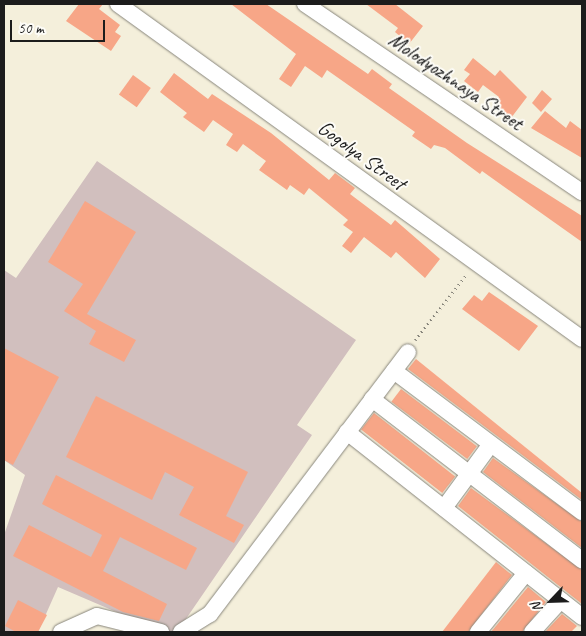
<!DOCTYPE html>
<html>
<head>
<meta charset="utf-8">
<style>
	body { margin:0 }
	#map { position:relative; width:586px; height:636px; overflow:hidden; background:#f4efdb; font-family:Caveat,sans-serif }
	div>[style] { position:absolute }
	.industrial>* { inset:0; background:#d1bfbe }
	.building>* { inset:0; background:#f7a687; transform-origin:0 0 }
	.path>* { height:2.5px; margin-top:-1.25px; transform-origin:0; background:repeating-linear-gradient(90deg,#88867c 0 1px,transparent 0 5px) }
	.roads { filter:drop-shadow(0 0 1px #88867c) drop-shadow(0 0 1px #88867c) }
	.minor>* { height:16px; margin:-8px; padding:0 8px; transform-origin:8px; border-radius:8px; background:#fff }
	span { translate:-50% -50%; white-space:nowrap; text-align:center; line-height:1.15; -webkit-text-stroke:4px #fdfcf7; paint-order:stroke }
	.street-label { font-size:21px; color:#1c1c1c }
	.frame { position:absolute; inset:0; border:5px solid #1c1c1c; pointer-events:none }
	.north { position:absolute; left:526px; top:576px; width:50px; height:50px; -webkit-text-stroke:4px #fdfcf7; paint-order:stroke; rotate:246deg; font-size:14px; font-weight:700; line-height:20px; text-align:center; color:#1c1c1c }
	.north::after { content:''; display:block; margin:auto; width:18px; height:22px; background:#1c1c1c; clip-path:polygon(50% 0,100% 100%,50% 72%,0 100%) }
	.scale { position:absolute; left:10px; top:20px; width:95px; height:22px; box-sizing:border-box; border:2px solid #1c1c1c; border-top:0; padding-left:6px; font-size:15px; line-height:18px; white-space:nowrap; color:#1c1c1c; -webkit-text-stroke:4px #fdfcf7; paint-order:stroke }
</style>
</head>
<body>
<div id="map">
	<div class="industrial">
		<i style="clip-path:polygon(97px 161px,356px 340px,297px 425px,312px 435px,177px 632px,163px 632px,58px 587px,38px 632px,8px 632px,4px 631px,4px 535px,25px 475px,4px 460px,4px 270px,16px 278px)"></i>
	</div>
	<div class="building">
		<i style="clip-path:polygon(79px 4px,103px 4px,99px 9px,120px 25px,115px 32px,121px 36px,111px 51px,66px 21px)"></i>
		<i style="clip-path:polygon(231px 4px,266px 4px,368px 74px,372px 69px,392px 84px,389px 88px,467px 143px,582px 216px,582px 242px,482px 171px,480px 174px,445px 148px,434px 145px,431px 149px,412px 136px,415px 132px,327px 70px,322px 78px,305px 66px,291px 87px,279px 79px,296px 54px)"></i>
		<i style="clip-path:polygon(366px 4px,395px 4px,423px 26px,409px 44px,395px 32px,398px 28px)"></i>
		<i style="clip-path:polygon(473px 58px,495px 76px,500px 70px,527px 97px,511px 118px,494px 104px,499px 97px,483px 85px,478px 92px,464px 81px,470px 74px,464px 70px)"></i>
		<i style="clip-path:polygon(174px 73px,208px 99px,212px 94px,271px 133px,329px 180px,335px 173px,355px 188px,350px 194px,391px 225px,395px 220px,440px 259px,425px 278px,396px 252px,391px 258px,364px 237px,351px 253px,342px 246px,353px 232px,343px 225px,348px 220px,309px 188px,304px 195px,290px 185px,287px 190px,259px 170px,266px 161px,243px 144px,237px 152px,226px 145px,233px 134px,213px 120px,204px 132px,183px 117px,187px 113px,160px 92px)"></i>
		<i style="left:133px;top:75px;width:22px;height:24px;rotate:36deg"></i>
		<i style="clip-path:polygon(542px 90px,552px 99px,541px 112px,532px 103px)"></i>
		<i style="clip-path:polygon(545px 111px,566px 128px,570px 121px,582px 130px,582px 158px,531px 128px)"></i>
		<i style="clip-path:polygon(85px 201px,136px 232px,87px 314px,136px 340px,124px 362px,89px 344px,96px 331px,64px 311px,83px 284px,48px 262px)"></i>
		<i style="clip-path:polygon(489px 292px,538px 326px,519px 351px,462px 309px,474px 295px,482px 301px)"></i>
		<i style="clip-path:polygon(4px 348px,59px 377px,13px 465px,4px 460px)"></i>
		<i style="clip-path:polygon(416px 359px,582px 493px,582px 500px,408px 369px)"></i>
		<i style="left:401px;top:389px;width:95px;height:16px;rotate:37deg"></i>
		<i style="clip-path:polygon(96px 396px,248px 472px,226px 516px,244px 525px,234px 543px,179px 515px,194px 487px,165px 472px,152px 500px,66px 457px)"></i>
		<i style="left:374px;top:413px;width:103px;height:21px;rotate:38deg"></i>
		<i style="clip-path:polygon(493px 458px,582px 522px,582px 548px,483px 472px)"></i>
		<i style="clip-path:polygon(56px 475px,197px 548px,186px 570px,120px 537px,103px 571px,167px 604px,159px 621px,123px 612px,13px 556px,29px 525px,91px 557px,102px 535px,42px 504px)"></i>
		<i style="clip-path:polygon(471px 488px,582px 570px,582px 604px,458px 506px)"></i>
		<i style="clip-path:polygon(496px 562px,512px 575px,468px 632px,442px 632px)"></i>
		<i style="clip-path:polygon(528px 587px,546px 602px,522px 632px,491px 632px)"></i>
		<i style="clip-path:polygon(18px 600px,47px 615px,38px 632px,16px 632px,5px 626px)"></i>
		<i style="clip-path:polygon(562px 614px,577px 626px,571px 632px,545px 632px)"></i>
	</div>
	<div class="path">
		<i style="left:415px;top:340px;width:84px;rotate:-51.8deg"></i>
	</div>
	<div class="roads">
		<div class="minor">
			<i style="left:118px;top:4px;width:572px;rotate:35.83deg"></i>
			<i style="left:305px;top:4px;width:335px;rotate:34.2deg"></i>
			<i style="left:394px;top:371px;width:235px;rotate:36.9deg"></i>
			<i style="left:372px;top:399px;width:265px;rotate:37.5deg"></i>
			<i style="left:347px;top:432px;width:299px;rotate:38.2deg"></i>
			<i style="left:444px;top:508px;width:79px;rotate:-53.7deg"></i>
			<i style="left:61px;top:632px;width:39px;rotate:-24deg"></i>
			<i style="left:97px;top:616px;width:66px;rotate:14deg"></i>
			<i style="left:181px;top:632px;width:34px;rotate:-32deg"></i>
			<i style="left:210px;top:614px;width:328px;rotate:-52.9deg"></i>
			<i style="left:478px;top:632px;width:76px;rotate:-50.9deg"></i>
			<i style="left:532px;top:632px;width:43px;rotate:-47.8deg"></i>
		</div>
	</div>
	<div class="street-label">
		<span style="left:456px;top:81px;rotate:34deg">Molodyozhnaya Street</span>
		<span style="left:362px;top:155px;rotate:36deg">Gogolya Street</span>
	</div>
	<div class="frame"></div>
	<div class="north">N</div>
	<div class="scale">50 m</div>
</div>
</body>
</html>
